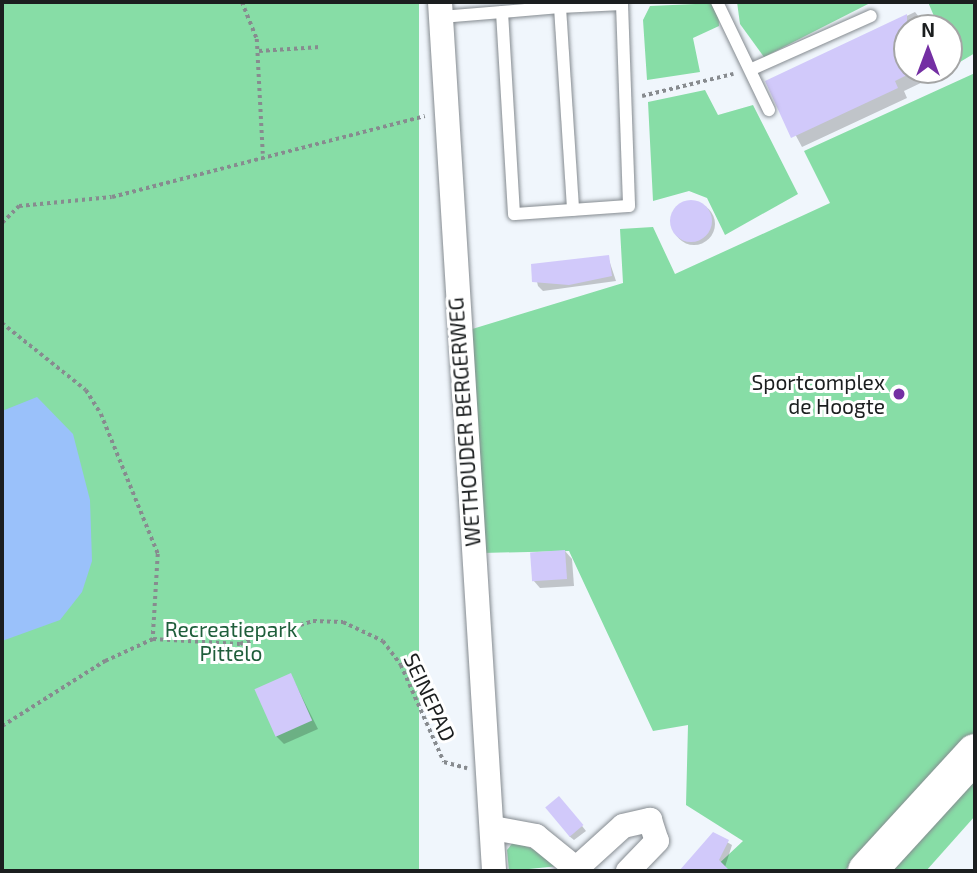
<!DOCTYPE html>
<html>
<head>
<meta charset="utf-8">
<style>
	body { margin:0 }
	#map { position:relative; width:977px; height:873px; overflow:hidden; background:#f0f6fc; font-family:"Exo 2",sans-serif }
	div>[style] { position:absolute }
	.green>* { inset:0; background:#87dda6; transform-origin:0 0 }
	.water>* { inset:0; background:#9ac1fa }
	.shadow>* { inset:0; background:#0003 }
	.round { border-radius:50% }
	.building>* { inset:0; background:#d1c9fa; transform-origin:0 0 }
	.path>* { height:3.5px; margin-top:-1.75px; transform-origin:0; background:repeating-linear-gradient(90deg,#878b8f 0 3.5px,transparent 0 7px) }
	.roads { filter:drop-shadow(0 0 2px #858b90) drop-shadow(0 0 2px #858b90) }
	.lane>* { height:12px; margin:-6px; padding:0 6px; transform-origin:6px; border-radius:6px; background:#fff }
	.street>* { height:24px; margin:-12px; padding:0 12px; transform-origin:12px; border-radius:12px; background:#fff }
	.primary>* { height:38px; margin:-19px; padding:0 19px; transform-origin:19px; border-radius:19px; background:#fff }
	.dots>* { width:19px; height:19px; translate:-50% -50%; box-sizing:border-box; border:4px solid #fff; border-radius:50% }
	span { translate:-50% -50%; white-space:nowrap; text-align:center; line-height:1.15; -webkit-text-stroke:6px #fff; paint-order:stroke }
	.poi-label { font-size:21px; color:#1b1e1f }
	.right { translate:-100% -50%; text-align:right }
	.street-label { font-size:21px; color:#1b1e1f }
	.park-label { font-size:21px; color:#1f5e3b }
	.frame { position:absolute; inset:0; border:4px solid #1b1e1f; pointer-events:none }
	.north { position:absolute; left:893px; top:14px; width:70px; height:70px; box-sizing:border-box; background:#fff; border:2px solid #a4a5a5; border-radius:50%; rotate:0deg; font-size:19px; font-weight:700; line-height:28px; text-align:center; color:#1b1e1f }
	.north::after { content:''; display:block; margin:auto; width:24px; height:32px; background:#742fa3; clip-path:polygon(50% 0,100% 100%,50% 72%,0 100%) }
</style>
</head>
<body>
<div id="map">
	<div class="green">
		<i style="left:2px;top:2px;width:417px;height:869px"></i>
		<i style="clip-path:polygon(737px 2px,872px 2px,764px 57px,740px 24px)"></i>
		<i style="clip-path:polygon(928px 2px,975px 2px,975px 53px,955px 65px,949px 28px,939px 28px)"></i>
		<i style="clip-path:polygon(718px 3px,719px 26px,693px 38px,700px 72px,647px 80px,643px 20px,650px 6px)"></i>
		<i style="clip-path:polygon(975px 73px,975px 733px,844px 871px,711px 871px,743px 841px,686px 805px,688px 725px,653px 731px,569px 551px,482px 553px,469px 330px,623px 283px,620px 229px,653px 227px,675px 274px,830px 203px,804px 151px)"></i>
		<i style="clip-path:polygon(705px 90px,718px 115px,753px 105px,798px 194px,725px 235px,707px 198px,689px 191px,653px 201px,648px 102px)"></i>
		<i style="clip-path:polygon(975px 773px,975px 816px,926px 871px,885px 871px)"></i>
		<i style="clip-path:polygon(514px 841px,558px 860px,559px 866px,509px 871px,507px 850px)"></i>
	</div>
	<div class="water">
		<i style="clip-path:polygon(37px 397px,73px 434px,90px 500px,92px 561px,82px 592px,60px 620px,2px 641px,2px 411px)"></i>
	</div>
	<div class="shadow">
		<i style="clip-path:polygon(915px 12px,928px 28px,907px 28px,907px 70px,948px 70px,904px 91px,907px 98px,802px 147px,767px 82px)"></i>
		<i class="round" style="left:673px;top:203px;width:42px;height:42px"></i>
		<i style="clip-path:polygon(608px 257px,616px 281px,543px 291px,538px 286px,533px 265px)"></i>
		<i style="clip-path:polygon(565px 551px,572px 559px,574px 586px,540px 588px,533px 580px)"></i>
		<i style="clip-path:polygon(291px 675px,318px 729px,284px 744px,276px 736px)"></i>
		<i style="clip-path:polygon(564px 803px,586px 831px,574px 840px,569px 836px)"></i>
		<i style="clip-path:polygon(713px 834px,732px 845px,725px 867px,681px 871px)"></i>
	</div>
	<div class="building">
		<i style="clip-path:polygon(907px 14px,907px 75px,895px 81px,898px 88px,791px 138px,765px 81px)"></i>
		<i class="round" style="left:670px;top:200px;width:42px;height:42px"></i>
		<i style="clip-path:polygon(609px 255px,612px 276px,569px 285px,532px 282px,531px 264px)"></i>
		<i style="left:565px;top:550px;width:29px;height:35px;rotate:86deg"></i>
		<i style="left:291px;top:673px;width:52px;height:40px;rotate:66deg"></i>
		<i style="left:559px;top:796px;width:38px;height:18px;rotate:50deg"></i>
		<i style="clip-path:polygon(713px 832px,729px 840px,719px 860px,730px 871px,679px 871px)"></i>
	</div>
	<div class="path">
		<i style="left:242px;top:2px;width:40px;rotate:68deg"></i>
		<i style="left:257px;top:39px;width:115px;rotate:87deg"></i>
		<i style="left:259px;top:51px;width:61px;rotate:-3.8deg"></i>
		<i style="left:642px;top:96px;width:94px;rotate:-13.6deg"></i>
		<i style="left:2px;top:223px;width:24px;rotate:-45deg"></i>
		<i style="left:19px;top:206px;width:93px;rotate:-5.5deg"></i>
		<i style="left:112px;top:197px;width:323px;rotate:-14.5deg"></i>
		<i style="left:2px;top:323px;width:107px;rotate:38.6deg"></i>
		<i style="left:86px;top:390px;width:28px;rotate:58deg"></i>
		<i style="left:101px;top:414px;width:151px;rotate:67.8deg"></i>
		<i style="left:158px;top:554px;width:85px;rotate:93.4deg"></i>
		<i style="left:2px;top:726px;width:122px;rotate:-32.3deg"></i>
		<i style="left:105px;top:661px;width:53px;rotate:-24.6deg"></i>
		<i style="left:153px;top:639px;width:87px;rotate:3.3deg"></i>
		<i style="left:240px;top:644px;width:77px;rotate:-17.5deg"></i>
		<i style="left:313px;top:621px;width:30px;rotate:2deg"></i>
		<i style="left:343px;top:622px;width:44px;rotate:25.4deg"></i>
		<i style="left:383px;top:641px;width:30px;rotate:53deg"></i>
		<i style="left:401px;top:665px;width:106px;rotate:66.1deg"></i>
		<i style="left:444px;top:762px;width:24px;rotate:15deg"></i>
	</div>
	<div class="roads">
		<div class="lane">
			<i style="left:717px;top:2px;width:120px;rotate:64.3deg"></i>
			<i style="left:560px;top:7px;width:203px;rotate:86.3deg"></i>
			<i style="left:441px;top:17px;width:61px;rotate:-4.7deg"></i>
			<i style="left:502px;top:12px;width:58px;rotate:-4.9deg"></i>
			<i style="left:560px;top:7px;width:62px;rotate:-2.8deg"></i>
			<i style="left:622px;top:4px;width:202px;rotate:88deg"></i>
			<i style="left:629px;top:206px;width:115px;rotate:176deg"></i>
			<i style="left:514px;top:214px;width:202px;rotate:-93.4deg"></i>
			<i style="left:752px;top:69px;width:130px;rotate:-24deg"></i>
		</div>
		<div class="street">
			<i style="left:440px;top:2px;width:871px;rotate:86.44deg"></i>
			<i style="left:493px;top:828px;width:44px;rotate:10.5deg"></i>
			<i style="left:536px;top:836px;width:55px;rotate:39.1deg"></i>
			<i style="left:579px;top:866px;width:59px;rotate:-42.3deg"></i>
			<i style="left:623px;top:826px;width:28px;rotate:-13deg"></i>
			<i style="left:650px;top:820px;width:22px;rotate:72deg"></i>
			<i style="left:657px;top:841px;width:42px;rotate:134deg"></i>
		</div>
		<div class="primary">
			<i style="left:867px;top:871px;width:160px;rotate:-47.5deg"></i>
		</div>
	</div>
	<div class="dots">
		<i style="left:899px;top:394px;background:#742fa3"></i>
	</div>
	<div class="poi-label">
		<span class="right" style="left:885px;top:394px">Sportcomplex<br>de Hoogte</span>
	</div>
	<div class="street-label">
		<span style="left:464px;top:422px;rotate:-94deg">WETHOUDER BERGERWEG</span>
		<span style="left:430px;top:697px;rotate:65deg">SEINEPAD</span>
	</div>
	<div class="park-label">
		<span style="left:231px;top:641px">Recreatiepark<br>Pittelo</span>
	</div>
	<div class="frame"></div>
	<div class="north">N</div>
</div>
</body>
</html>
